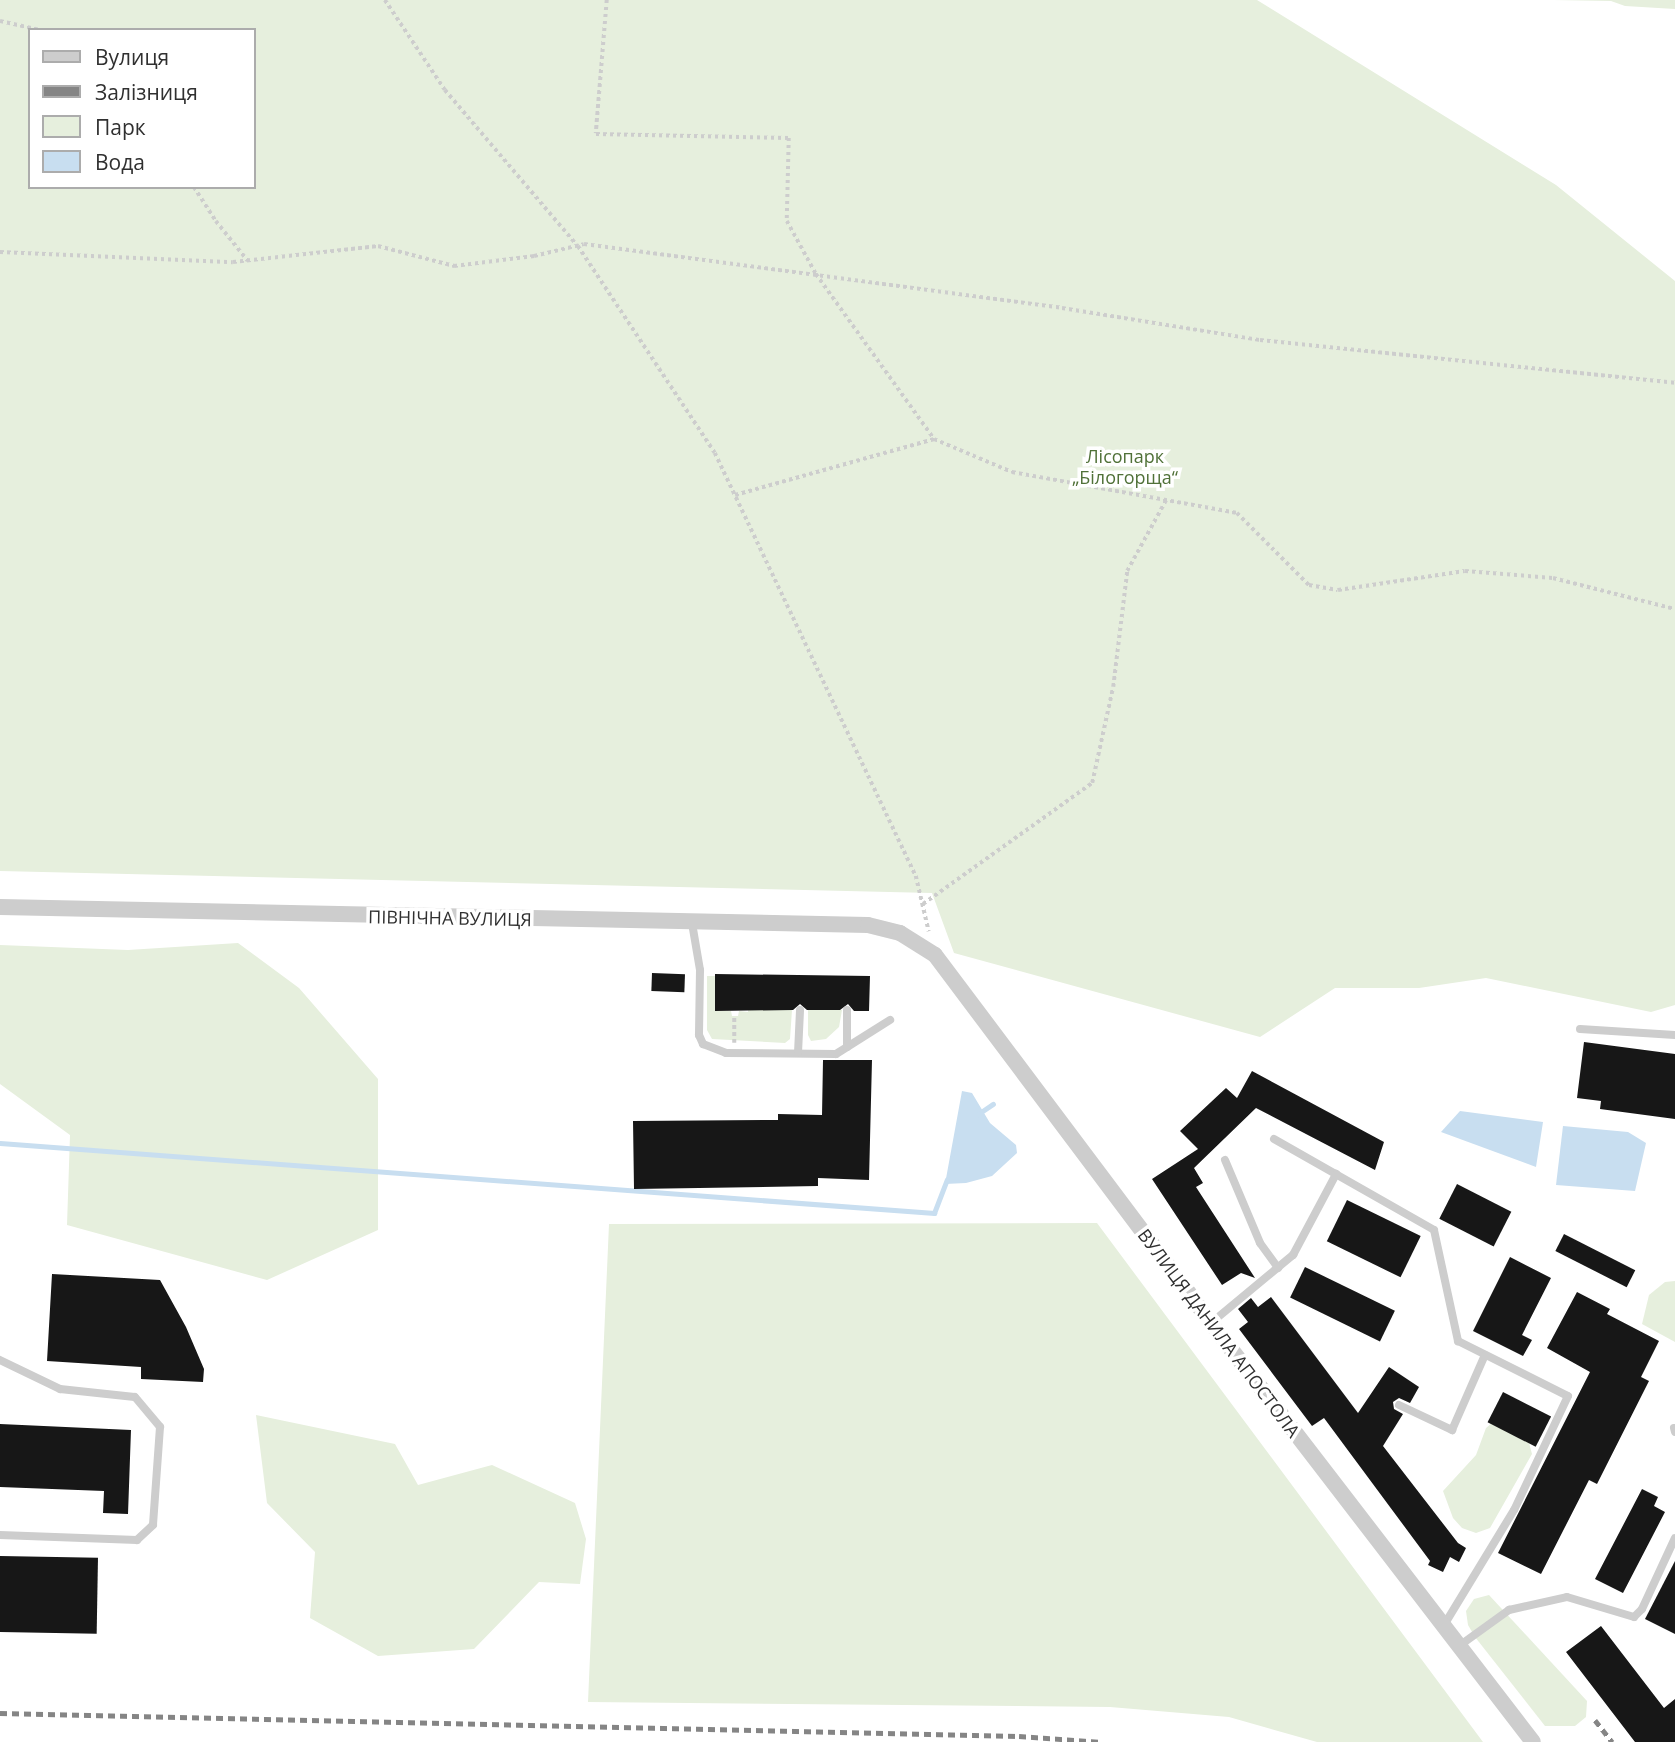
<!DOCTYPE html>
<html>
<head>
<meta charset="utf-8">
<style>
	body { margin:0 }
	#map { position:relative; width:1675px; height:1742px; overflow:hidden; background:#fff; font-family:"Open Sans",sans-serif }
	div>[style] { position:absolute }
	.green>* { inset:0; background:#e6efdd }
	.water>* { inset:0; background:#c8def0 }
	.stream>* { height:5px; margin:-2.5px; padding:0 2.5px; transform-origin:2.5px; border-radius:2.5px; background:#c8def0 }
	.building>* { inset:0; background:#171717; transform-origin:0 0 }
	.path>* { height:3.5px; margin-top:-1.75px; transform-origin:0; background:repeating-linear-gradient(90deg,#cdcdcd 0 3.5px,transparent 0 7px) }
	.lane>* { height:8px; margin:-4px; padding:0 4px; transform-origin:4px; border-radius:4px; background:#cdcdcd }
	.street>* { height:16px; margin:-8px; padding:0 8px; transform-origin:8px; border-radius:8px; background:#cdcdcd }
	.rail>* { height:5px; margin-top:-2.5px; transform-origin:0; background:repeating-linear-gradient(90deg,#858585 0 7px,transparent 0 12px) }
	span { translate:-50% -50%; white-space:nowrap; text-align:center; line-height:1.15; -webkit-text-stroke:7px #fff; paint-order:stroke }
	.park-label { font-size:18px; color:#507138 }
	.street-label { font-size:18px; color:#303030 }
	.legend { position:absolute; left:28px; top:28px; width:228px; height:161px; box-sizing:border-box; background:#fff; border:2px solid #acacac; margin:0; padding:9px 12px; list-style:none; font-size:21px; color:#303030 }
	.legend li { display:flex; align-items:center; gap:14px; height:35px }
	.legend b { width:35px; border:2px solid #acacac }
</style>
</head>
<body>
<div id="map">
	<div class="green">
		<i style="clip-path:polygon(evenodd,0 0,1257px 0,1556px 185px,1675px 281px,1675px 1005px,1651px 1012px,1486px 978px,1419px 988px,1335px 988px,1260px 1037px,954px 953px,932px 893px,0 871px,0 0,30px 30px,254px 30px,254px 187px,30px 187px,30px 30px)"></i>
		<i style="clip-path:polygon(1553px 0,1675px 0,1675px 9px,1625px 6px,1611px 1px)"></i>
		<i style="clip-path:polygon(238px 943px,299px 988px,378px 1079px,378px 1230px,267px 1280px,67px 1225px,70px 1135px,0 1084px,0 945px,128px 950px)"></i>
		<i style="clip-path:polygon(707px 976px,715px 976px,716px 1011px,731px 1011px,732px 1016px,738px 1016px,739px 1011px,748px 1012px,748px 1009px,792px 1010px,790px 1039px,785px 1043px,712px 1039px,707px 1030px)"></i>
		<i style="clip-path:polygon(808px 1010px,842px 1010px,839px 1027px,826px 1039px,811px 1041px,808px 1035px)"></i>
		<i style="clip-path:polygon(1097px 1223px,1483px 1742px,1317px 1742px,1229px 1717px,1110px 1707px,588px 1702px,609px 1224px)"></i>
		<i style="clip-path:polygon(1675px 1281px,1675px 1342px,1642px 1324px,1649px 1295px,1665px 1282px)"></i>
		<i style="clip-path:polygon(256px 1415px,395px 1444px,418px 1485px,492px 1465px,575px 1503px,586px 1539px,580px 1584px,539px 1582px,474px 1649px,378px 1656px,310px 1618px,315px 1552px,267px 1503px)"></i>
		<i style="clip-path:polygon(1498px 1418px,1528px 1439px,1532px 1454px,1490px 1528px,1476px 1533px,1462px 1528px,1453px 1518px,1443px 1491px,1476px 1455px,1486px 1428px)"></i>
		<i style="clip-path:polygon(1489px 1595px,1587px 1701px,1586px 1717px,1575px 1726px,1545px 1726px,1475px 1637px,1468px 1625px,1466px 1611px,1474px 1599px)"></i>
	</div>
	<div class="water">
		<i style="clip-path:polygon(962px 1091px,972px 1093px,990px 1123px,1016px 1145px,1017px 1153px,992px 1176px,966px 1183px,945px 1184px)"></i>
		<i style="clip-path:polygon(1460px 1111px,1543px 1122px,1536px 1167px,1441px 1132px)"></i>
		<i style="clip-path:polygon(1563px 1126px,1628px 1132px,1646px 1143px,1635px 1191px,1556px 1185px)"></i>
	</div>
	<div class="stream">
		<i style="left:978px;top:1114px;width:18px;rotate:-34deg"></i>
		<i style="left:0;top:1143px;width:937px;rotate:4.29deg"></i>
		<i style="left:934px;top:1213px;width:36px;rotate:-69deg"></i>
	</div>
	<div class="building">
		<i style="left:652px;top:973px;width:33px;height:18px;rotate:2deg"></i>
		<i style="clip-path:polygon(715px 974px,870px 976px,869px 1011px,854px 1011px,848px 1004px,840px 1010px,807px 1010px,800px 1004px,793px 1010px,715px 1011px)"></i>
		<i style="clip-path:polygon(1584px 1042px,1675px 1054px,1675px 1119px,1600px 1109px,1601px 1101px,1577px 1098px)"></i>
		<i style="clip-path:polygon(823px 1060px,872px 1060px,869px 1180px,818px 1178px,818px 1186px,634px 1189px,633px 1121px,778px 1120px,778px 1114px,822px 1115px)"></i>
		<i style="clip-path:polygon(1252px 1071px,1384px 1142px,1375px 1170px,1256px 1108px,1194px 1168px,1203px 1183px,1196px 1187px,1255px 1278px,1241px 1273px,1222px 1285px,1152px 1179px,1198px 1149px,1180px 1131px,1226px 1088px,1237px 1098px)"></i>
		<i style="left:1457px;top:1184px;width:61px;height:39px;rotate:27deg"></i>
		<i style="left:1347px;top:1200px;width:82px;height:46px;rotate:26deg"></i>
		<i style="left:1564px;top:1234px;width:80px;height:19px;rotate:27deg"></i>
		<i style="clip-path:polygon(1510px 1257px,1551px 1278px,1522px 1335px,1532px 1340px,1523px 1356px,1473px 1331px)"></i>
		<i style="left:1305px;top:1267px;width:100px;height:34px;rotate:26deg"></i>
		<i style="clip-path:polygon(52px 1274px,160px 1280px,186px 1327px,204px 1369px,203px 1382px,141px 1379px,141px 1367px,47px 1361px)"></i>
		<i style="clip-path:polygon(1577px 1292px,1610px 1309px,1607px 1314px,1659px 1341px,1641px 1377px,1649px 1381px,1597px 1484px,1589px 1480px,1541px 1574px,1498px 1553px,1590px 1372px,1547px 1348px)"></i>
		<i style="clip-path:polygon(1271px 1297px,1358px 1413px,1389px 1367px,1419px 1387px,1410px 1403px,1399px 1398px,1393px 1402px,1394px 1409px,1403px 1414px,1383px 1446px,1458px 1543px,1466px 1548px,1459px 1562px,1450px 1557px,1443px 1572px,1428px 1565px,1430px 1561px,1324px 1418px,1312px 1426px,1239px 1329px,1248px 1322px,1238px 1309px,1251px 1298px,1258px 1307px)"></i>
		<i style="left:1503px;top:1392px;width:54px;height:34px;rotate:27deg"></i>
		<i style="clip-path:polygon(0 1424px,131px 1430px,128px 1514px,103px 1513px,104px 1491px,0 1487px)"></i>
		<i style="clip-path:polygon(1642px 1489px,1658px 1497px,1654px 1506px,1665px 1512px,1623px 1593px,1595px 1579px)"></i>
		<i style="left:0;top:1556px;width:98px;height:76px;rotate:1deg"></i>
		<i style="clip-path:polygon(1675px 1561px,1675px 1634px,1645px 1619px)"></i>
		<i style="clip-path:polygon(1601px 1626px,1664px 1708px,1675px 1699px,1675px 1742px,1635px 1742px,1566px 1652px)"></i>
	</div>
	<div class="path">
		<i style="left:385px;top:0;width:108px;rotate:56.3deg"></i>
		<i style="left:445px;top:90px;width:205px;rotate:49.6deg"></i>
		<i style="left:578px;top:246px;width:248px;rotate:56.5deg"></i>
		<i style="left:715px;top:453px;width:468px;rotate:64.6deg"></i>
		<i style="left:916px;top:876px;width:57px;rotate:76.9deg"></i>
		<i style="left:607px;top:0;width:134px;rotate:94.7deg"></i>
		<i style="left:596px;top:134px;width:193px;rotate:1.2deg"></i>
		<i style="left:789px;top:138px;width:83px;rotate:91.4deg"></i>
		<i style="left:787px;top:221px;width:60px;rotate:61.3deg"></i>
		<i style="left:816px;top:274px;width:203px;rotate:54.4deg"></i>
		<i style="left:934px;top:439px;width:85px;rotate:22.9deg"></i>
		<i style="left:1012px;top:472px;width:229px;rotate:10.3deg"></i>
		<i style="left:1237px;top:513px;width:102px;rotate:45deg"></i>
		<i style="left:1309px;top:585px;width:29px;rotate:10deg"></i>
		<i style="left:1338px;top:590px;width:128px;rotate:-8.5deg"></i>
		<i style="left:1465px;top:571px;width:88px;rotate:4.5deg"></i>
		<i style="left:1553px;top:578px;width:126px;rotate:14.3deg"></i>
		<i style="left:0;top:21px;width:41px;rotate:12.7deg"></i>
		<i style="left:194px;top:187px;width:40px;rotate:57.1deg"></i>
		<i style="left:216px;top:221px;width:51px;rotate:51.3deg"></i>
		<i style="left:0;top:252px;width:233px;rotate:2.5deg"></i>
		<i style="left:233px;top:262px;width:146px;rotate:-6.3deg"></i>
		<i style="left:378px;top:246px;width:79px;rotate:14.7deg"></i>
		<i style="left:454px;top:266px;width:81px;rotate:-7.1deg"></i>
		<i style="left:534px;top:256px;width:51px;rotate:-13.5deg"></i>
		<i style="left:584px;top:244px;width:482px;rotate:7.6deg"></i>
		<i style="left:1062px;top:308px;width:201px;rotate:9.2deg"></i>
		<i style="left:1260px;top:340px;width:417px;rotate:5.9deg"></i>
		<i style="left:735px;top:495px;width:207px;rotate:-15.7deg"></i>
		<i style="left:923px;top:904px;width:208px;rotate:-35.6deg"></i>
		<i style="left:1092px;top:783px;width:98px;rotate:-77.7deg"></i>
		<i style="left:1113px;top:687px;width:117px;rotate:-83.1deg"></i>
		<i style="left:1127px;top:571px;width:81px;rotate:-61.2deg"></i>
		<i style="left:734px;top:1043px;width:26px;rotate:-90deg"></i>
	</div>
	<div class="lane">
		<i style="left:692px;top:923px;width:48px;rotate:80.3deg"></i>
		<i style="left:700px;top:970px;width:65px;rotate:90.9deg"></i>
		<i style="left:699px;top:1035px;width:10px;rotate:66deg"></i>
		<i style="left:703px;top:1044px;width:25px;rotate:21deg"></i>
		<i style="left:726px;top:1053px;width:110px;rotate:0.5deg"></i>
		<i style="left:836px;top:1054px;width:64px;rotate:-32.2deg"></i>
		<i style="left:847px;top:1010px;width:37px;rotate:90deg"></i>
		<i style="left:1580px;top:1029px;width:95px;rotate:3.6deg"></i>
		<i style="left:798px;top:1053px;width:43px;rotate:-87.3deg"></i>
		<i style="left:1274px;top:1139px;width:184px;rotate:29.6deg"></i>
		<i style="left:1434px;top:1230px;width:114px;rotate:77.8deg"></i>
		<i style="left:1458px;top:1341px;width:123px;rotate:26.6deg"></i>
		<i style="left:1568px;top:1396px;width:126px;rotate:115.3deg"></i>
		<i style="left:1514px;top:1510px;width:135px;rotate:121.3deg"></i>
		<i style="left:1225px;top:1160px;width:90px;rotate:67.1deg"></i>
		<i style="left:1260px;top:1243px;width:31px;rotate:54deg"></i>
		<i style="left:1211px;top:1323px;width:107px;rotate:-39.7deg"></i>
		<i style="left:1293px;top:1255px;width:92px;rotate:-62deg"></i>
		<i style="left:0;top:1360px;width:67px;rotate:25.8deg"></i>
		<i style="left:60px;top:1389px;width:75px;rotate:6.1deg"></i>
		<i style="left:135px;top:1397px;width:39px;rotate:50deg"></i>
		<i style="left:160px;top:1427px;width:98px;rotate:94.1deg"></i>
		<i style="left:153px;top:1525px;width:22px;rotate:137deg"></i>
		<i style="left:137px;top:1540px;width:137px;rotate:-177.9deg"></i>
		<i style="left:1399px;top:1405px;width:59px;rotate:25.3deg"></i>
		<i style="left:1452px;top:1430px;width:82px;rotate:-66.3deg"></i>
		<i style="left:1674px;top:1428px;width:4px;rotate:76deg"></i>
		<i style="left:1459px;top:1646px;width:62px;rotate:-35.8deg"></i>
		<i style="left:1509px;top:1610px;width:59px;rotate:-12.6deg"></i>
		<i style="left:1567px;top:1597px;width:70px;rotate:16.6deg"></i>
		<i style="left:1634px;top:1617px;width:11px;rotate:-45deg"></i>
		<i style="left:1642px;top:1609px;width:78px;rotate:-65.1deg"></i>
	</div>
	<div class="street">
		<i style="left:0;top:907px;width:868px;rotate:1.19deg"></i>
		<i style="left:868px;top:925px;width:33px;rotate:14deg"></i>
		<i style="left:900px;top:933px;width:41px;rotate:32.2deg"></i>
		<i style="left:935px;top:955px;width:460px;rotate:53.1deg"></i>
		<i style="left:1211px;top:1323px;width:528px;rotate:52.46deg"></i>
	</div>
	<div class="rail">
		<i style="left:0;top:1713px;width:1019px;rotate:1.29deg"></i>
		<i style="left:1019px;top:1736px;width:83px;rotate:4.1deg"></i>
		<i style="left:1595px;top:1720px;width:28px;rotate:52deg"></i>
	</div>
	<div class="park-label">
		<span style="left:1125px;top:467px">Лісопарк<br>„Білогорща“</span>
	</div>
	<div class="street-label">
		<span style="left:450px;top:918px;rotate:1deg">ПІВНІЧНА ВУЛИЦЯ</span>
		<span style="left:1219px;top:1333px;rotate:53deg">ВУЛИЦЯ ДАНИЛА АПОСТОЛА</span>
	</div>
	<ul class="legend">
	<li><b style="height:9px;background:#cdcdcd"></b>Вулиця</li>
	<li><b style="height:9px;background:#858585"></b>Залізниця</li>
	<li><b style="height:19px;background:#e6efdd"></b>Парк</li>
	<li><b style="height:19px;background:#c8def0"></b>Вода</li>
	</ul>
</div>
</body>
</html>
